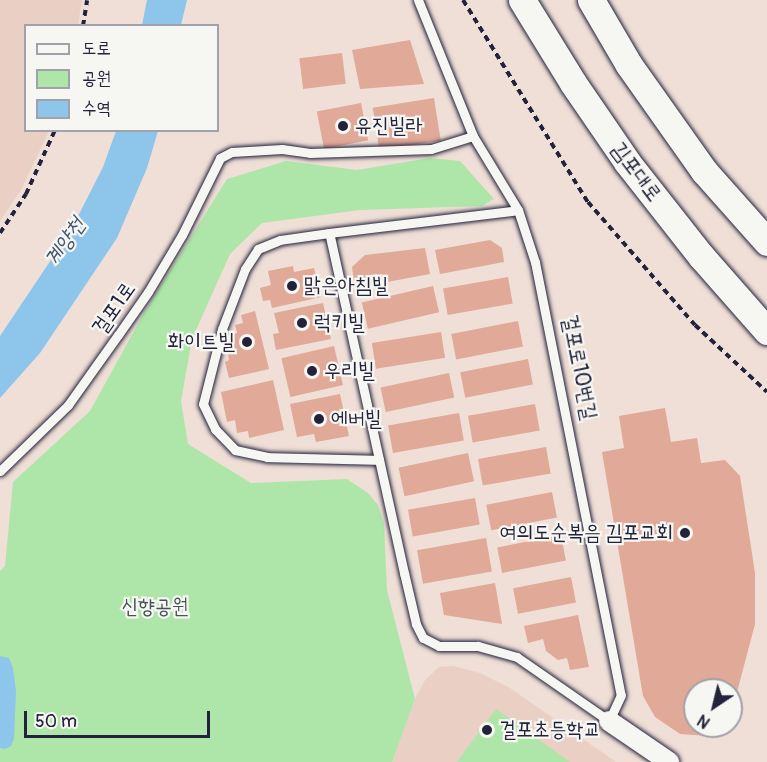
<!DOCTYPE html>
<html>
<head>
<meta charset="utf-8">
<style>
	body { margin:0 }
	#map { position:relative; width:767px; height:762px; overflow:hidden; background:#efdfd7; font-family:Pangolin,"Poor Story",sans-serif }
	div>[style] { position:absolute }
	.built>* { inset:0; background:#eacfc4 }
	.green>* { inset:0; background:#aee6a9 }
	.water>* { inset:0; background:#8dc5eb }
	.building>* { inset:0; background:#e0a998; transform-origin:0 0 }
	.path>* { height:4px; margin-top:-2px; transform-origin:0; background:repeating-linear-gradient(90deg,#22223b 0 6px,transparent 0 10.5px) }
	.roads { filter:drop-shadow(0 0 2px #22223b) drop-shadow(0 0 2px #22223b) }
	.lane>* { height:9px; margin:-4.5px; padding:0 4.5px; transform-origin:4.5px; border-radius:4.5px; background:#f6f6f2 }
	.street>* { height:20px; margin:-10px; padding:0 10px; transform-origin:10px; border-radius:10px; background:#f6f6f2 }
	.secondary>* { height:27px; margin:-13.5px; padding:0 13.5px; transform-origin:13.5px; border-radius:13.5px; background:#f6f6f2 }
	.dots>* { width:16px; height:16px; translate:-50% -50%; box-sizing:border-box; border:3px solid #f6f6f2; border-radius:50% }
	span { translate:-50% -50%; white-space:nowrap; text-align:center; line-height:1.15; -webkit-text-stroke:4.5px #f6f6f2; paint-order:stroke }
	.poi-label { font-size:21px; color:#22223b }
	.left { translate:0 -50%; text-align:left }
	.right { translate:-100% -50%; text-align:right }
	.street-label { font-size:21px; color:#22223b }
	.park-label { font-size:21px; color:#455356 }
	.water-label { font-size:22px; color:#425370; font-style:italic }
	.legend { position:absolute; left:24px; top:24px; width:195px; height:108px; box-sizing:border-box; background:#f6f6f2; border:2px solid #a1a1a9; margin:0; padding:8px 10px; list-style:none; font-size:18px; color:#22223b }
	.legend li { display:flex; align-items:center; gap:12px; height:30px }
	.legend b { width:30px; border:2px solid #a1a1a9 }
	.north { position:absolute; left:683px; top:678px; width:60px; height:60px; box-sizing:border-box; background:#f6f6f2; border:2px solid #a1a1a9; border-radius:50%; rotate:215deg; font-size:16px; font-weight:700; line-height:24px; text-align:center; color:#22223b }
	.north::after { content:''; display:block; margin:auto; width:21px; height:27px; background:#22223b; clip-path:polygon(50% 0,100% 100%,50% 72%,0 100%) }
	.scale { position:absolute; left:24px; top:711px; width:186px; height:27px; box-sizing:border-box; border:3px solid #22223b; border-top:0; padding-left:8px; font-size:18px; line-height:21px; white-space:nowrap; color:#22223b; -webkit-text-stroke:4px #f6f6f2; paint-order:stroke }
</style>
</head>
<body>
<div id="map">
	<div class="built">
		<i style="clip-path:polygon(0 0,82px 0,78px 25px,26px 26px,26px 130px,49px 131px,21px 190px,0 221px)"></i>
		<i style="clip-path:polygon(453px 666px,480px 673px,510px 688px,616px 762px,392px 762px,415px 699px,425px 680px,439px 667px)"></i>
	</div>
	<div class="green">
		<i style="clip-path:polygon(430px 158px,460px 161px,494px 199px,482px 206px,360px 210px,262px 223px,230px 254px,192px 339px,181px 401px,188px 444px,251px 483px,347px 479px,368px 493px,378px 505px,384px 523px,387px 590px,415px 699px,392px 762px,0 762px,0 571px,5px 566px,13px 482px,90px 411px,145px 311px,227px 179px,286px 161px,357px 170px)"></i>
		<i style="clip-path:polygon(496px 709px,570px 762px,457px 762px)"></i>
	</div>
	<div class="water">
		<i style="clip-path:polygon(147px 0,187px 0,181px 25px,142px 25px)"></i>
		<i style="clip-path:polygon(116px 131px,158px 131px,147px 168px,117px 238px,40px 353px,0 398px,0 336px,71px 230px,103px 167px)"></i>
		<i style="clip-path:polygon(0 656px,9px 658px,13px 668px,16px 691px,14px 739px,11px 746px,5px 749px,0 748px)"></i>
	</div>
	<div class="building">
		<i style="clip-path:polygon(410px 40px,424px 84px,360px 89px,352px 50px)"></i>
		<i style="left:342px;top:53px;width:31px;height:43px;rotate:83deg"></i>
		<i style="left:434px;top:98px;width:43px;height:62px;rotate:81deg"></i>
		<i style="left:361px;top:103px;width:38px;height:45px;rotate:79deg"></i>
		<i style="clip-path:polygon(490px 240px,502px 248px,504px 262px,440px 274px,435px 250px)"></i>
		<i style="clip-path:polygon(425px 248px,430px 274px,355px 288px,352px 267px,365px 255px)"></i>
		<i style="clip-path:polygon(293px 266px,294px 272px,314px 268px,321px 297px,272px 308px,270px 300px,263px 301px,260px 288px,271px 285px,268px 271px)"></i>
		<i style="left:508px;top:277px;width:27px;height:66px;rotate:80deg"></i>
		<i style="left:433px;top:286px;width:27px;height:73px;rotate:77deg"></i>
		<i style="clip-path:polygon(323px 303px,331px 339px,276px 350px,273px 334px,279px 333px,274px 313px)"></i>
		<i style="clip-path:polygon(255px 311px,269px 369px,229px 378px,225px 362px,229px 360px,227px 349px,232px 348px,229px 335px,237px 333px,235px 325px,243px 323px,241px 315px)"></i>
		<i style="left:518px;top:321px;width:26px;height:68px;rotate:79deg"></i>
		<i style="left:441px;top:332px;width:26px;height:70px;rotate:81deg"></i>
		<i style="left:334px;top:346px;width:40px;height:54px;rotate:77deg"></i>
		<i style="left:528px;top:359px;width:26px;height:69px;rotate:79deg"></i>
		<i style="left:449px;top:373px;width:25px;height:70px;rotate:78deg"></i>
		<i style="clip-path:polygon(273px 380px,284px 430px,249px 438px,248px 431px,237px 433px,235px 420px,227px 422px,221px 392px)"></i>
		<i style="clip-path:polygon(340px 394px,349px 436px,316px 442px,314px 434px,297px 437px,290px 404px)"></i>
		<i style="left:535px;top:404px;width:27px;height:68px;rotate:80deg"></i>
		<i style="clip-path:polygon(665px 408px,671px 442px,697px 438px,701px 463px,725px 460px,740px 476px,755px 573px,755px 624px,736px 696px,731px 704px,731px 690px,695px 690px,695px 726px,716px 726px,709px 736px,680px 734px,655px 717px,643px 696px,602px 452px,624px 448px,619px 416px)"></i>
		<i style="left:459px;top:413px;width:28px;height:72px;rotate:80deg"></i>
		<i style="left:546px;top:447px;width:27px;height:69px;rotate:80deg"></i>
		<i style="left:468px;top:453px;width:29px;height:71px;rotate:78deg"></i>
		<i style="left:552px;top:492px;width:26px;height:67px;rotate:79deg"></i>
		<i style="left:475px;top:498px;width:27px;height:68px;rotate:80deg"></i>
		<i style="left:561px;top:535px;width:26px;height:65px;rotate:79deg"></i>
		<i style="left:486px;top:538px;width:34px;height:70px;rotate:80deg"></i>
		<i style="left:571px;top:577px;width:26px;height:59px;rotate:79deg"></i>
		<i style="clip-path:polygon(495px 583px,502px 624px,444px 615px,440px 593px)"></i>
		<i style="clip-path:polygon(578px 615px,589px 667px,570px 670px,567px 658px,558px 660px,546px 651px,543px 639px,528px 643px,524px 626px)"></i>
	</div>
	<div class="path">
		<i style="left:463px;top:0;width:238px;rotate:58.3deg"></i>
		<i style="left:588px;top:202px;width:163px;rotate:49deg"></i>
		<i style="left:695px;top:325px;width:98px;rotate:42.9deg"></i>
		<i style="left:83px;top:26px;width:26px;rotate:-81deg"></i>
		<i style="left:0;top:233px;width:47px;rotate:-56.3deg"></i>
		<i style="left:26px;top:194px;width:70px;rotate:-65.6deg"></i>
	</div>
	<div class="roads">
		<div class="lane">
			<i style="left:473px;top:136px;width:87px;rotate:58.7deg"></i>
			<i style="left:518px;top:210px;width:55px;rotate:71.9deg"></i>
			<i style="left:535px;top:262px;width:441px;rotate:78.8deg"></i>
			<i style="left:621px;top:695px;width:29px;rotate:115deg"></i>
			<i style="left:609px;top:721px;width:112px;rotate:-145.2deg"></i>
			<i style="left:517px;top:657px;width:41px;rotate:-164.2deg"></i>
			<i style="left:478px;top:646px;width:39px;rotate:180deg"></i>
			<i style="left:439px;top:646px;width:18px;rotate:-153deg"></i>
			<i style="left:423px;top:638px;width:16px;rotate:-117deg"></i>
			<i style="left:416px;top:624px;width:52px;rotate:-103.2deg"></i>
			<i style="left:404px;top:573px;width:348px;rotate:-102.4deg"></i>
			<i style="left:329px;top:233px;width:190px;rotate:-6.9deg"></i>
			<i style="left:329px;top:233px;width:49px;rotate:171.9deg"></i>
			<i style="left:280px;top:240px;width:24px;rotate:158deg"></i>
			<i style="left:258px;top:249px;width:24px;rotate:123deg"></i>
			<i style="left:245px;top:269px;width:64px;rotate:111deg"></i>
			<i style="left:222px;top:329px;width:77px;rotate:104.2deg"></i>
			<i style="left:203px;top:404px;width:28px;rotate:64deg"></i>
			<i style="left:215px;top:429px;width:29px;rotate:46deg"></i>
			<i style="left:235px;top:450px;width:33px;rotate:12deg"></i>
			<i style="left:267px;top:457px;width:112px;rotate:1.5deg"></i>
			<i style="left:0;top:471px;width:95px;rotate:-44.1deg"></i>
			<i style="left:68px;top:405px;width:86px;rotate:-54.5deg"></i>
			<i style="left:118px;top:335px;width:52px;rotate:-55.1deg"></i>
			<i style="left:148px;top:292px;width:66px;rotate:-59.2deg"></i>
			<i style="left:182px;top:235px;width:86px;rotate:-63.7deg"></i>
			<i style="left:220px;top:158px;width:13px;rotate:-27deg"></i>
			<i style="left:232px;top:152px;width:50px;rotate:-3.4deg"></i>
			<i style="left:282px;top:149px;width:28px;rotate:8deg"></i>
			<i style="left:310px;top:153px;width:121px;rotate:-1.9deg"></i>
			<i style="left:431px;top:149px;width:44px;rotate:-17.2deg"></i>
			<i style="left:473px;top:136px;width:147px;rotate:-112deg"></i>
		</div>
		<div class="street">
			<i style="left:609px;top:721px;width:73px;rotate:34.3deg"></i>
		</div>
		<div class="secondary">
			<i style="left:522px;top:0;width:97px;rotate:58.4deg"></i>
			<i style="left:573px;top:83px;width:96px;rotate:55.6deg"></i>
			<i style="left:627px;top:162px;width:120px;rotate:51.8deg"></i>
			<i style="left:701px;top:256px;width:100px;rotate:48.7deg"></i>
			<i style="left:591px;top:0;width:75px;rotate:59.7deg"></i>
			<i style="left:629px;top:65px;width:130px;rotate:54.7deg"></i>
			<i style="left:704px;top:171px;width:95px;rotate:48.4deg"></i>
		</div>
	</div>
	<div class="dots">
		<i style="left:343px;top:126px;background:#22223b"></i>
		<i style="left:292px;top:286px;background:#22223b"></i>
		<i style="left:302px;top:323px;background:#22223b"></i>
		<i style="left:247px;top:342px;background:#22223b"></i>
		<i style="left:312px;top:371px;background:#22223b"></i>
		<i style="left:319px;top:419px;background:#22223b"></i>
		<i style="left:685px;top:533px;background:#22223b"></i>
		<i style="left:487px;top:730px;background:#22223b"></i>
	</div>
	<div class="poi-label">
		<span class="left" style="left:355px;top:126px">유진빌라</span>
		<span class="left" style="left:304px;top:286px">맑은아침빌</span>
		<span class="left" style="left:314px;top:323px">럭키빌</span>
		<span class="right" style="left:235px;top:342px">화이트빌</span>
		<span class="left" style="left:324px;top:371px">우리빌</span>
		<span class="left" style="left:331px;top:419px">에버빌</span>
		<span class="right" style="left:673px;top:533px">여의도순복음 김포교회</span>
		<span class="left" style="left:499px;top:730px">걸포초등학교</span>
	</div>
	<div class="street-label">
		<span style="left:636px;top:172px;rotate:53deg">김포대로</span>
		<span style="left:114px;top:309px;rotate:-55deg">걸포1로</span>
		<span style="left:579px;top:367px;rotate:79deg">걸포로10번길</span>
	</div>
	<div class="park-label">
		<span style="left:155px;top:607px">신향공원</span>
	</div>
	<div class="water-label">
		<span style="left:65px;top:242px;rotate:-55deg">계양천</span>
	</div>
	<ul class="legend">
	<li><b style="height:8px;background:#f6f6f2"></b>도로</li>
	<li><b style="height:16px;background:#aee6a9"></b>공원</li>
	<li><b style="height:16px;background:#8dc5eb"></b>수역</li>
	</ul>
	<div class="north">N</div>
	<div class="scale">50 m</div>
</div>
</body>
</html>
